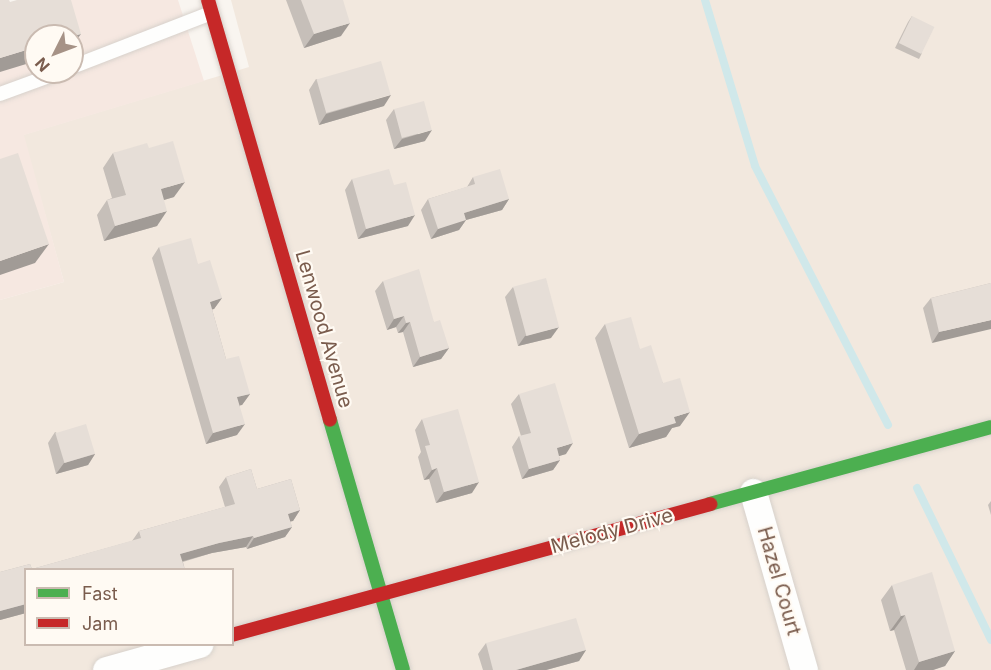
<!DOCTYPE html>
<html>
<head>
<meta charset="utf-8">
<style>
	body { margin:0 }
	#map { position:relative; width:991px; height:670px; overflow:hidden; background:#f9f5f0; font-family:Inter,sans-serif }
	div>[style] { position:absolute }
	.residential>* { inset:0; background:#f2e8de }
	.commercial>* { inset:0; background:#f6e8e1 }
	.stream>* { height:8px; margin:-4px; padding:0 4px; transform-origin:4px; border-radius:4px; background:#d0e8ea }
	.roads { filter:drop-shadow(0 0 2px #d7d1cb) drop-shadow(0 0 2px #d7d1cb) }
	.lane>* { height:14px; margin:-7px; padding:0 7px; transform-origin:7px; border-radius:7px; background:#fefefd }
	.street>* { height:27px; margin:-13.5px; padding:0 13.5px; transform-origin:13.5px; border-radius:13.5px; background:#fefefd }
	.fast>* { height:14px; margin:-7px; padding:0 7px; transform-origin:7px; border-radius:7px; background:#4caf50 }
	.jam>* { height:14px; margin:-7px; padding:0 7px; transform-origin:7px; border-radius:7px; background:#c62828 }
	.wall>* { inset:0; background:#c6bfb9 }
	.shaded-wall>* { inset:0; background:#a19b96 }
	.building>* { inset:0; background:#e6ded7; transform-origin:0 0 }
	span { translate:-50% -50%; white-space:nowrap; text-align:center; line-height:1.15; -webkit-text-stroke:4.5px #fffaf3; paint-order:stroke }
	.street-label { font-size:20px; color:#7a5c4d }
	.legend { position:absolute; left:24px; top:568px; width:210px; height:78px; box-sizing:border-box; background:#fffaf3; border:2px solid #cabbb1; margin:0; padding:8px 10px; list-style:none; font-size:18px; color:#7a5c4d }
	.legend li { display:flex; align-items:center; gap:12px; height:30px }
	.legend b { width:30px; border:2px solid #cabbb1 }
	.north { position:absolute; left:24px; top:24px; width:60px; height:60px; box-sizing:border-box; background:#fffaf3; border:2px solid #cabbb1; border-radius:50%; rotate:228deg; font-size:16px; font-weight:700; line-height:24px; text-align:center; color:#7a5c4d }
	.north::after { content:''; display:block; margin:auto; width:21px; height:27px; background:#a69286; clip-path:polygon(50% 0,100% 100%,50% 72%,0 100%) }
</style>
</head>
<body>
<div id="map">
	<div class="residential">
		<i style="clip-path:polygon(evenodd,231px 0,991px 0,991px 670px,0 670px,0 300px,64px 282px,23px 135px,249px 67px,231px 0,26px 570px,232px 570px,232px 644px,26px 644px,26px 570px)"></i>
	</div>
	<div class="commercial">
		<i style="clip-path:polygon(evenodd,52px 0,178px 0,204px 81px,24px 135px,64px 282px,0 300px,0 13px,52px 0,36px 36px,72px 36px,72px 72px,36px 72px,36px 36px)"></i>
	</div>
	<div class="stream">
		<i style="left:705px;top:0;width:173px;rotate:73.2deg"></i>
		<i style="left:755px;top:166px;width:291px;rotate:62.8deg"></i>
		<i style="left:917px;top:488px;width:169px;rotate:64deg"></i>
	</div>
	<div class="roads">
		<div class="lane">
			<i style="left:72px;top:67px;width:149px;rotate:-21.2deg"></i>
			<i style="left:0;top:94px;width:64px;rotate:-20.1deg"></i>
		</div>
		<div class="street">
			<i style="left:753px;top:492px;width:185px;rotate:74deg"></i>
			<i style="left:106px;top:670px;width:97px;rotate:-15.6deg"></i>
		</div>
		<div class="fast">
			<i style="left:330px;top:420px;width:260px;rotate:73.7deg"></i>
			<i style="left:710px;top:504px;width:291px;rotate:-15.3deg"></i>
		</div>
		<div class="jam">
			<i style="left:208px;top:0;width:437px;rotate:73.8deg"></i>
			<i style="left:232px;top:635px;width:496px;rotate:-15.3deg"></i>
		</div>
	</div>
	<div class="wall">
		<i style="clip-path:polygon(286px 0,343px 0,341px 36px,304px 48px)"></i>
		<i style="clip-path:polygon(912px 16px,922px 53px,919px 59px,895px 48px,908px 22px)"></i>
		<i style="clip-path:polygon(316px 79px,384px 106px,319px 125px,309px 90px)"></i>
		<i style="clip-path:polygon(394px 109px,425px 141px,394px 149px,386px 120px)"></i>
		<i style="clip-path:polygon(149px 148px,174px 197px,164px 200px,157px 226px,104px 241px,97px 215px,107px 200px,112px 198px,103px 168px,113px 153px)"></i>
		<i style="clip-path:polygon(473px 177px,509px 199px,502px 210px,466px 220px,459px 230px,431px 239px,421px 210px,428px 199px,467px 187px)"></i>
		<i style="clip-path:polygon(352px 179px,394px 185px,408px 226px,358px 239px,345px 190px)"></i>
		<i style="clip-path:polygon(159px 247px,198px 264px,222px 298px,214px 309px,212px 309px,226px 359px,250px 394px,242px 405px,240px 405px,237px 435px,206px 444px,152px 258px)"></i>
		<i style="clip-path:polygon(383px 281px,434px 322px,449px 348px,441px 359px,413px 367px,403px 332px,398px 333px,396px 327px,387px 330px,375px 291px)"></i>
		<i style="clip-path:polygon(991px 283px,932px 343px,923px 308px,931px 298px)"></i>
		<i style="clip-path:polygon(513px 287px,551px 338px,518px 346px,505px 297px)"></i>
		<i style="clip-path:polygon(605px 324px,640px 349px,663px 383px,680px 426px,672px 428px,666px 437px,629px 448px,595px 338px)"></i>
		<i style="clip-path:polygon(519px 394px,566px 454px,559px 456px,560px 460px,553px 470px,522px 479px,512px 447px,519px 436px,521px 436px,511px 404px)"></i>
		<i style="clip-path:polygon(422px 419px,472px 493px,436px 503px,429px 479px,424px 480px,418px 457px,421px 452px,415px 430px)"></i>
		<i style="clip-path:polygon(55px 432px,95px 454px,88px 465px,56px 474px,48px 443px)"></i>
		<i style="clip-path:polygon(251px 469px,257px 489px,291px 479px,300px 510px,293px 521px,290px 521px,292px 527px,285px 537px,247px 549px,246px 547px,212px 553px,183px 562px,185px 570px,26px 570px,26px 613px,0 620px,0 572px,30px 564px,32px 569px,132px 541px,139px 531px,225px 507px,219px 487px,226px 477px)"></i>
		<i style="clip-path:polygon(991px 501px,991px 515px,988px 505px)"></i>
		<i style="clip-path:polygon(892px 585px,955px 651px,945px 666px,933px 670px,906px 670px,894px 630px,890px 631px,881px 600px)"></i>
		<i style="clip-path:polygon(486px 643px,586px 650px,579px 661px,546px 670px,483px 670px,478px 654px)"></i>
	</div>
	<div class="shaded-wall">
		<i style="clip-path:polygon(350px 23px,341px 36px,304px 48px,314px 34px)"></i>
		<i style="clip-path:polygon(81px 34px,72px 46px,72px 36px)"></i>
		<i style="clip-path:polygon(36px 47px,36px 61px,0 72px,0 58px)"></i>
		<i style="clip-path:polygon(391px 95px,384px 106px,319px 125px,326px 114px)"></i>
		<i style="clip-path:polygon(432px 130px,425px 141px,394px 149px,402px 139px)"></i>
		<i style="clip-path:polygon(185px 182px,174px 197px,150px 204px,161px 189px)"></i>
		<i style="clip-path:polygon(509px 199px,502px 210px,466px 220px,459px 230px,431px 239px,438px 229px,464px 213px)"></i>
		<i style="clip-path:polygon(167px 211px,157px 226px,104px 241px,115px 226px)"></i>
		<i style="clip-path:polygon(415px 215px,408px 226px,358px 239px,366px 229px)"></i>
		<i style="clip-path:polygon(49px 244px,35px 263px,0 275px,0 261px)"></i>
		<i style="clip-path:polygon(222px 298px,214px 309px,203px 312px,210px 302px)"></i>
		<i style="clip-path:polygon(404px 316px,396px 327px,387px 330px,394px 319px)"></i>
		<i style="clip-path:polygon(991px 320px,991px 329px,932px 343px,939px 332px)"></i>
		<i style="clip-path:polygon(410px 322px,403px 332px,398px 333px,406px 323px)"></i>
		<i style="clip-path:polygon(559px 327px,551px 338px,518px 346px,525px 336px)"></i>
		<i style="clip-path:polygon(449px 348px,441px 359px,413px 367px,420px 357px)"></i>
		<i style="clip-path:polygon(250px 394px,242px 405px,230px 408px,237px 397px)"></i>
		<i style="clip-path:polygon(690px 412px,680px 426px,672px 428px,666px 437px,629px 448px,639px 434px,674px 417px)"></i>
		<i style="clip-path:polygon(245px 424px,237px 435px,206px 444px,213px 433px)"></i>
		<i style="clip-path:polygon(573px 443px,566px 454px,549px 459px,557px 448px)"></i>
		<i style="clip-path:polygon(95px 454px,88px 465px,56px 474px,64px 463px)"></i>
		<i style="clip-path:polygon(560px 460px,553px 470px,522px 479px,529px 469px)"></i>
		<i style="clip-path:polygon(437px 468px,429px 479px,424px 480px,432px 470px)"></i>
		<i style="clip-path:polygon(479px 482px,472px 493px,436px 503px,444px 492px)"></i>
		<i style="clip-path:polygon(300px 510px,293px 521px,281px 524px,288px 514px)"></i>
		<i style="clip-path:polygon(292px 527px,285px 537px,247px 549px,254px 538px)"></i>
		<i style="clip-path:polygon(253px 536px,246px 547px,212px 553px,173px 564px,180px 554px,219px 543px)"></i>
		<i style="clip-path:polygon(26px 604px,26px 613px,0 620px,0 611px)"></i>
		<i style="clip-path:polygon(905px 615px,894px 630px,890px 631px,901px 616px)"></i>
		<i style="clip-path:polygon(586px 650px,579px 661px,546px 670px,516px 670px)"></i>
		<i style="clip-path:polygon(955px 651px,945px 666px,933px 670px,914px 670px,919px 662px)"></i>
	</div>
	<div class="building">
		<i style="clip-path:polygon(0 0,9px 0,10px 2px,17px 0,71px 0,81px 34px,72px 36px,36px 36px,36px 47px,0 58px)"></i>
		<i style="clip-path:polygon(301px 0,343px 0,350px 23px,314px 34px)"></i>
		<i style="left:912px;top:16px;width:25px;height:30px;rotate:26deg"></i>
		<i style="left:381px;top:61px;width:35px;height:67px;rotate:74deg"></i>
		<i style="left:424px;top:101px;width:30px;height:31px;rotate:75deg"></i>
		<i style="clip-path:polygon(173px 141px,185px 182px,161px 189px,167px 211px,115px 226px,107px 200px,126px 195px,113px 153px,147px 143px,149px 148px)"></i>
		<i style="clip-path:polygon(18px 153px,49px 244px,0 261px,0 159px)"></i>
		<i style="clip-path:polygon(389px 169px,394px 185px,406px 182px,415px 215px,366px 229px,352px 179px)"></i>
		<i style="clip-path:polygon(500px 169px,509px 199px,464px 213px,466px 220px,438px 229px,428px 199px,475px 184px,473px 177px)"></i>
		<i style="clip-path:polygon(191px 238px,198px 264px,210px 260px,222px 298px,210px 302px,226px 359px,239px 356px,250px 394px,237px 397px,245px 424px,213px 433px,159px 247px)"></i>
		<i style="clip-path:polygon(419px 269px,434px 322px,440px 320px,449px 348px,420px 357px,410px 322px,406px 323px,404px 316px,394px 319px,383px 281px)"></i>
		<i style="left:546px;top:278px;width:51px;height:34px;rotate:75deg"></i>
		<i style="clip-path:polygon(991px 283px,991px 320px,939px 332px,931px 298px)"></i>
		<i style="clip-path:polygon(631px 317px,640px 349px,651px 345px,663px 383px,680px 378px,690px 412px,674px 417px,676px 423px,639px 434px,605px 324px)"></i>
		<i style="clip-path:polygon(555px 383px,573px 443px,557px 448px,560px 460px,529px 469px,519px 436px,531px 433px,519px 394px)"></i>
		<i style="clip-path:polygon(458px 409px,479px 482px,444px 492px,437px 468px,432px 470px,425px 446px,430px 445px,422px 419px)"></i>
		<i style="left:86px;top:424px;width:31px;height:32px;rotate:73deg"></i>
		<i style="clip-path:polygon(251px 469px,257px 489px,291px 479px,300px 510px,288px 514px,292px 527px,254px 538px,253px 536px,219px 543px,180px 554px,185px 570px,26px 570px,26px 604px,0 611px,0 572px,30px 564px,32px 569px,141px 538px,139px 531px,235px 504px,226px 477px)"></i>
		<i style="clip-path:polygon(932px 572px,955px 651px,919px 662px,905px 615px,901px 616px,892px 585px)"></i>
		<i style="clip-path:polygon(576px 618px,586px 650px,516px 670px,493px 670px,486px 643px)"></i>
	</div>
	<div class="street-label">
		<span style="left:324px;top:329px;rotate:74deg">Lenwood Avenue</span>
		<span style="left:612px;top:531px;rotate:-15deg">Melody Drive</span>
		<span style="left:779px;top:581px;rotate:74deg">Hazel Court</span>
	</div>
	<ul class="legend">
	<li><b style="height:8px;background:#4caf50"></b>Fast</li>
	<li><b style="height:8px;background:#c62828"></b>Jam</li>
	</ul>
	<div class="north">N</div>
</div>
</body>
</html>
